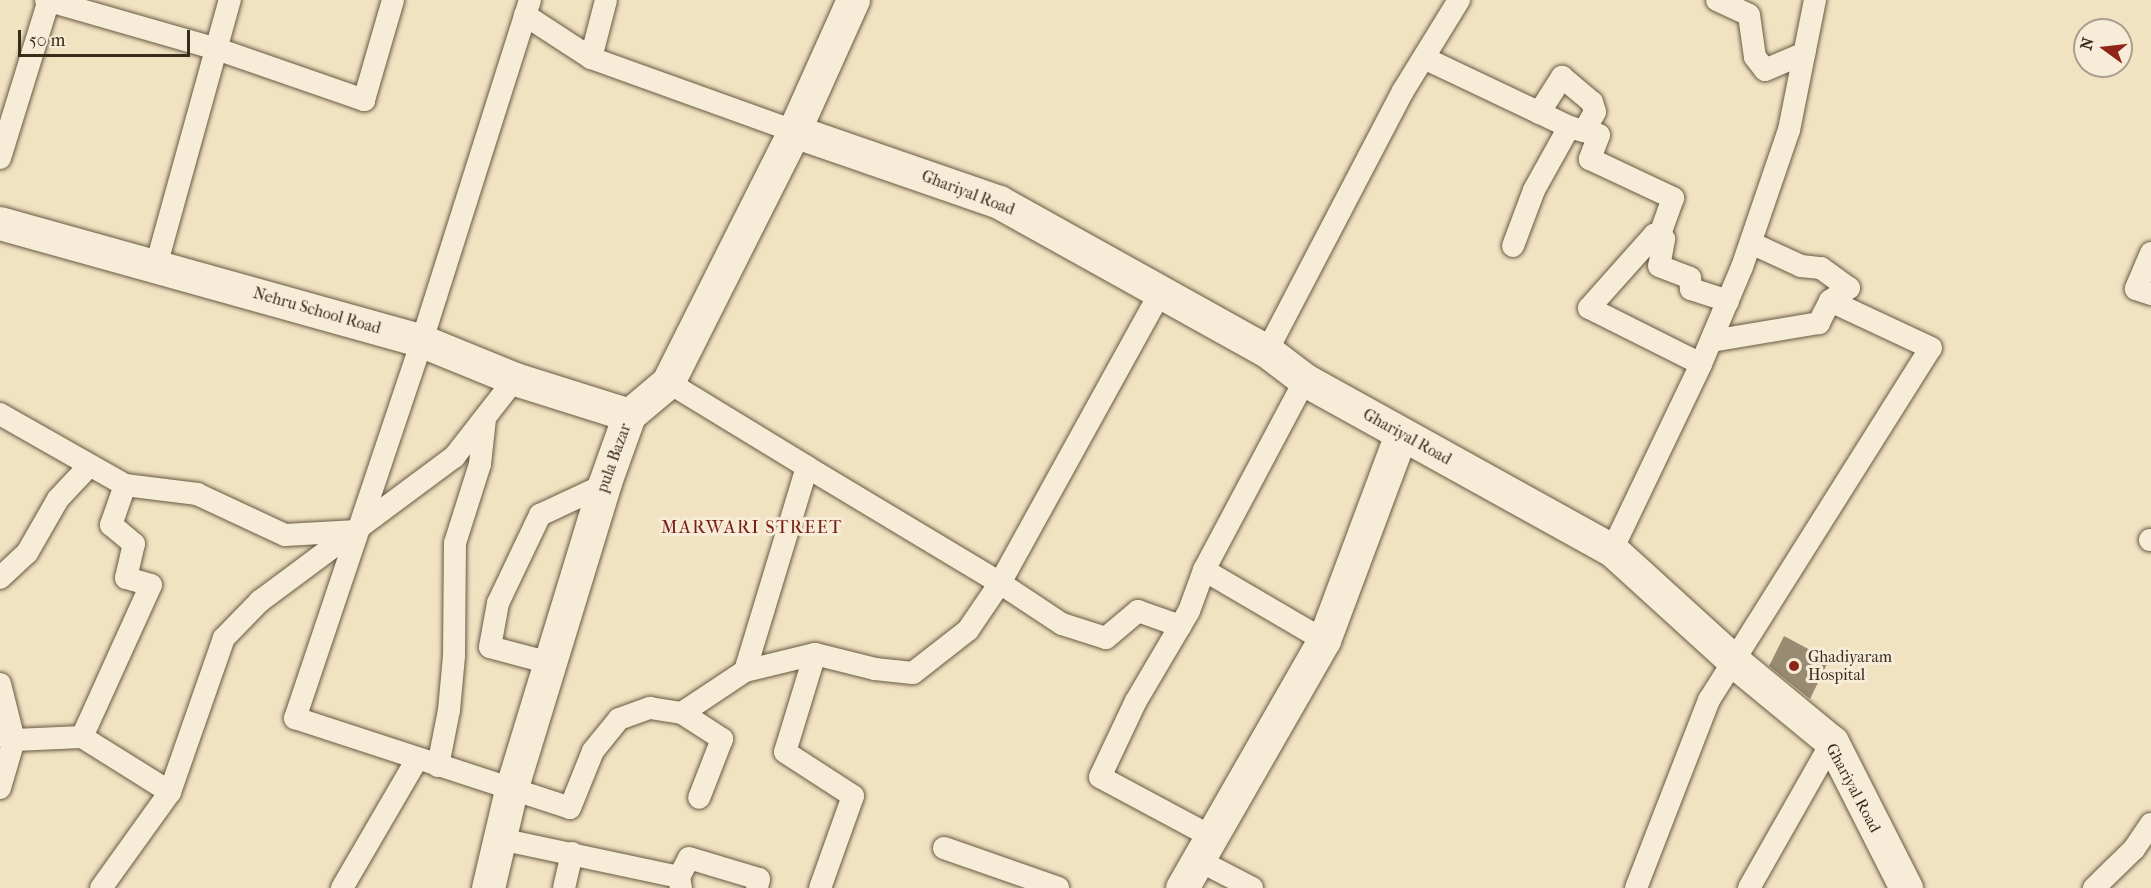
<!DOCTYPE html>
<html>
<head>
<meta charset="utf-8">
<style>
	body { margin:0 }
	#map { position:relative; width:2151px; height:888px; overflow:hidden; background:#f1e2c1; font-family:"IM FELL French Canon",serif }
	div>[style] { position:absolute }
	.building>* { inset:0; background:#998b71 }
	.roads { filter:drop-shadow(0 0 2px #675a44) drop-shadow(0 0 2px #675a44) }
	.street>* { height:22px; margin:-11px; padding:0 11px; transform-origin:11px; border-radius:11px; background:#f6ecd7 }
	.secondary>* { height:33px; margin:-16.5px; padding:0 16.5px; transform-origin:16.5px; border-radius:16.5px; background:#f6ecd7 }
	.dots>* { width:16px; height:16px; translate:-50% -50%; box-sizing:border-box; border:3px solid #f6ecd7; border-radius:50% }
	span { translate:-50% -50%; white-space:nowrap; text-align:center; line-height:1.15; -webkit-text-stroke:6px #f6ecd7; paint-order:stroke }
	.street-label { font-size:16px; color:#392c1b }
	.poi-label { font-size:16px; color:#392c1b }
	.left { translate:0 -50%; text-align:left }
	.neighbourhood-label { font-size:18px; color:#7a1f14; letter-spacing:1.5px }
	.north { position:absolute; left:2073px; top:18px; width:60px; height:60px; box-sizing:border-box; background:#f6ecd7; border:2px solid #aa9f8c; border-radius:50%; rotate:285deg; font-size:16px; font-weight:700; line-height:24px; text-align:center; color:#392c1b }
	.north::after { content:''; display:block; margin:auto; width:21px; height:27px; background:#8f2418; clip-path:polygon(50% 0,100% 100%,50% 72%,0 100%) }
	.scale { position:absolute; left:18px; top:30px; width:172px; height:27px; box-sizing:border-box; border:3px solid #392c1b; border-top:0; padding-left:8px; font-size:18px; line-height:21px; white-space:nowrap; color:#392c1b; -webkit-text-stroke:4px #f6ecd7; paint-order:stroke }
</style>
</head>
<body>
<div id="map">
	<div class="building">
		<i style="clip-path:polygon(1784px 636px,1829px 660px,1810px 699px,1769px 666px)"></i>
	</div>
	<div class="roads">
		<div class="street">
			<i style="left:46px;top:0;width:178px;rotate:16deg"></i>
			<i style="left:217px;top:49px;width:156px;rotate:19.1deg"></i>
			<i style="left:364px;top:100px;width:104px;rotate:-73.8deg"></i>
			<i style="left:530px;top:0;width:358px;rotate:107.6deg"></i>
			<i style="left:422px;top:341px;width:398px;rotate:108.6deg"></i>
			<i style="left:295px;top:718px;width:289px;rotate:18.1deg"></i>
			<i style="left:570px;top:808px;width:61px;rotate:-68deg"></i>
			<i style="left:593px;top:751px;width:41px;rotate:-50.9deg"></i>
			<i style="left:619px;top:719px;width:33px;rotate:-20deg"></i>
			<i style="left:650px;top:708px;width:32px;rotate:9deg"></i>
			<i style="left:682px;top:713px;width:76px;rotate:-33.7deg"></i>
			<i style="left:745px;top:671px;width:72px;rotate:-13.7deg"></i>
			<i style="left:815px;top:654px;width:62px;rotate:14deg"></i>
			<i style="left:875px;top:669px;width:38px;rotate:6deg"></i>
			<i style="left:913px;top:673px;width:70px;rotate:-38deg"></i>
			<i style="left:968px;top:630px;width:57px;rotate:-55.8deg"></i>
			<i style="left:1000px;top:583px;width:74px;rotate:33.5deg"></i>
			<i style="left:1062px;top:624px;width:46px;rotate:17.7deg"></i>
			<i style="left:1106px;top:638px;width:42px;rotate:-40.2deg"></i>
			<i style="left:1138px;top:611px;width:45px;rotate:19.7deg"></i>
			<i style="left:1717px;top:0;width:35px;rotate:25deg"></i>
			<i style="left:1749px;top:15px;width:42px;rotate:81.9deg"></i>
			<i style="left:1755px;top:57px;width:16px;rotate:52deg"></i>
			<i style="left:1765px;top:70px;width:43px;rotate:-23deg"></i>
			<i style="left:525px;top:15px;width:79px;rotate:33.1deg"></i>
			<i style="left:591px;top:58px;width:216px;rotate:19.8deg"></i>
			<i style="left:591px;top:58px;width:60px;rotate:-75.5deg"></i>
			<i style="left:1424px;top:58px;width:161px;rotate:25.4deg"></i>
			<i style="left:1539px;top:113px;width:43px;rotate:-57.4deg"></i>
			<i style="left:1562px;top:77px;width:39px;rotate:40deg"></i>
			<i style="left:1592px;top:102px;width:10px;rotate:73deg"></i>
			<i style="left:1595px;top:112px;width:22px;rotate:120deg"></i>
			<i style="left:0;top:158px;width:165px;rotate:-72.8deg"></i>
			<i style="left:1751px;top:243px;width:55px;rotate:24.7deg"></i>
			<i style="left:1801px;top:266px;width:20px;rotate:6deg"></i>
			<i style="left:1821px;top:268px;width:34px;rotate:36deg"></i>
			<i style="left:1849px;top:288px;width:23px;rotate:146deg"></i>
			<i style="left:1513px;top:246px;width:60px;rotate:-69.4deg"></i>
			<i style="left:1534px;top:190px;width:72px;rotate:-60.9deg"></i>
			<i style="left:1569px;top:127px;width:31px;rotate:15deg"></i>
			<i style="left:1599px;top:135px;width:26px;rotate:111deg"></i>
			<i style="left:1590px;top:159px;width:92px;rotate:25.2deg"></i>
			<i style="left:1673px;top:198px;width:41px;rotate:109.7deg"></i>
			<i style="left:2151px;top:253px;width:39px;rotate:113deg"></i>
			<i style="left:2136px;top:289px;width:16px;rotate:18deg"></i>
			<i style="left:156px;top:266px;width:276px;rotate:-74.5deg"></i>
			<i style="left:1267px;top:351px;width:293px;rotate:-62.4deg"></i>
			<i style="left:1403px;top:91px;width:107px;rotate:-58.4deg"></i>
			<i style="left:1701px;top:364px;width:125px;rotate:-153.4deg"></i>
			<i style="left:1589px;top:308px;width:98px;rotate:-48.3deg"></i>
			<i style="left:1654px;top:235px;width:11px;rotate:22deg"></i>
			<i style="left:1664px;top:239px;width:27px;rotate:100deg"></i>
			<i style="left:1659px;top:266px;width:33px;rotate:21deg"></i>
			<i style="left:1690px;top:278px;width:11px;rotate:85deg"></i>
			<i style="left:1691px;top:289px;width:39px;rotate:18deg"></i>
			<i style="left:668px;top:382px;width:163px;rotate:31.4deg"></i>
			<i style="left:807px;top:467px;width:213px;rotate:106.9deg"></i>
			<i style="left:0;top:414px;width:144px;rotate:29.6deg"></i>
			<i style="left:125px;top:485px;width:73px;rotate:7.1deg"></i>
			<i style="left:197px;top:494px;width:97px;rotate:25deg"></i>
			<i style="left:285px;top:535px;width:72px;rotate:-3.2deg"></i>
			<i style="left:807px;top:467px;width:225px;rotate:31deg"></i>
			<i style="left:1000px;top:583px;width:331px;rotate:-61.1deg"></i>
			<i style="left:2150px;top:540px;width:1px"></i>
			<i style="left:1612px;top:550px;width:206px;rotate:-64.4deg"></i>
			<i style="left:1701px;top:364px;width:105px;rotate:-67.1deg"></i>
			<i style="left:1742px;top:267px;width:145px;rotate:-71.1deg"></i>
			<i style="left:1789px;top:130px;width:133px;rotate:-78.7deg"></i>
			<i style="left:1204px;top:570px;width:139px;rotate:30.3deg"></i>
			<i style="left:0;top:578px;width:37px;rotate:-43deg"></i>
			<i style="left:27px;top:553px;width:62px;rotate:-60.1deg"></i>
			<i style="left:58px;top:499px;width:45px;rotate:-46.8deg"></i>
			<i style="left:815px;top:654px;width:102px;rotate:107deg"></i>
			<i style="left:785px;top:752px;width:81px;rotate:32.9deg"></i>
			<i style="left:853px;top:796px;width:98px;rotate:109.7deg"></i>
			<i style="left:550px;top:663px;width:62px;rotate:-165.1deg"></i>
			<i style="left:490px;top:647px;width:45px;rotate:-79.7deg"></i>
			<i style="left:498px;top:603px;width:98px;rotate:-64.5deg"></i>
			<i style="left:540px;top:515px;width:71px;rotate:-25.1deg"></i>
			<i style="left:0;top:684px;width:58px;rotate:76deg"></i>
			<i style="left:14px;top:740px;width:50px;rotate:106.3deg"></i>
			<i style="left:682px;top:713px;width:48px;rotate:33deg"></i>
			<i style="left:722px;top:739px;width:63px;rotate:111.3deg"></i>
			<i style="left:0;top:735px;width:15px;rotate:20deg"></i>
			<i style="left:14px;top:740px;width:68px;rotate:-2.5deg"></i>
			<i style="left:82px;top:737px;width:104px;rotate:32deg"></i>
			<i style="left:170px;top:792px;width:118px;rotate:125.7deg"></i>
			<i style="left:82px;top:737px;width:167px;rotate:-65.6deg"></i>
			<i style="left:151px;top:585px;width:26px;rotate:-164deg"></i>
			<i style="left:126px;top:578px;width:35px;rotate:-77deg"></i>
			<i style="left:134px;top:544px;width:30px;rotate:-140deg"></i>
			<i style="left:111px;top:525px;width:42px;rotate:-70.7deg"></i>
			<i style="left:438px;top:766px;width:57px;rotate:-78.9deg"></i>
			<i style="left:449px;top:710px;width:54px;rotate:-84.7deg"></i>
			<i style="left:454px;top:656px;width:113px;rotate:-89.5deg"></i>
			<i style="left:455px;top:543px;width:83px;rotate:-72.4deg"></i>
			<i style="left:480px;top:464px;width:45px;rotate:-83.7deg"></i>
			<i style="left:170px;top:792px;width:163px;rotate:-70.7deg"></i>
			<i style="left:224px;top:638px;width:52px;rotate:-45.8deg"></i>
			<i style="left:260px;top:601px;width:242px;rotate:-36.6deg"></i>
			<i style="left:454px;top:457px;width:99px;rotate:-52deg"></i>
			<i style="left:1212px;top:837px;width:127px;rotate:-151.8deg"></i>
			<i style="left:1100px;top:777px;width:84px;rotate:-64.7deg"></i>
			<i style="left:1136px;top:701px;width:104px;rotate:-59.5deg"></i>
			<i style="left:1189px;top:611px;width:44px;rotate:-69.9deg"></i>
			<i style="left:1204px;top:570px;width:215px;rotate:-62deg"></i>
			<i style="left:500px;top:839px;width:183px;rotate:12deg"></i>
			<i style="left:679px;top:877px;width:11px;rotate:80deg"></i>
			<i style="left:944px;top:848px;width:121px;rotate:19.3deg"></i>
			<i style="left:1198px;top:860px;width:61px;rotate:27.4deg"></i>
			<i style="left:679px;top:877px;width:21px;rotate:-62deg"></i>
			<i style="left:689px;top:858px;width:73px;rotate:16.7deg"></i>
			<i style="left:759px;top:879px;width:9px;rotate:103deg"></i>
			<i style="left:342px;top:888px;width:149px;rotate:-59.8deg"></i>
			<i style="left:564px;top:888px;width:36px;rotate:-77deg"></i>
			<i style="left:1636px;top:888px;width:202px;rotate:-68.8deg"></i>
			<i style="left:1709px;top:700px;width:416px;rotate:-57.8deg"></i>
			<i style="left:1931px;top:348px;width:111px;rotate:-155deg"></i>
			<i style="left:1830px;top:301px;width:25px;rotate:117deg"></i>
			<i style="left:1819px;top:323px;width:109px;rotate:170.5deg"></i>
			<i style="left:1749px;top:888px;width:168px;rotate:-60.4deg"></i>
			<i style="left:2094px;top:888px;width:56px;rotate:-44.3deg"></i>
			<i style="left:2134px;top:849px;width:30px;rotate:-56deg"></i>
		</div>
		<div class="secondary">
			<i style="left:794px;top:131px;width:217px;rotate:19.1deg"></i>
			<i style="left:999px;top:202px;width:307px;rotate:29.1deg"></i>
			<i style="left:1267px;top:351px;width:48px;rotate:37.3deg"></i>
			<i style="left:1305px;top:380px;width:351px;rotate:29deg"></i>
			<i style="left:1612px;top:550px;width:168px;rotate:42.3deg"></i>
			<i style="left:1736px;top:663px;width:124px;rotate:39.5deg"></i>
			<i style="left:1832px;top:742px;width:164px;rotate:63.1deg"></i>
			<i style="left:0;top:223px;width:438px;rotate:15.6deg"></i>
			<i style="left:422px;top:341px;width:100px;rotate:22.2deg"></i>
			<i style="left:515px;top:379px;width:120px;rotate:17.5deg"></i>
			<i style="left:488px;top:888px;width:101px;rotate:-76.8deg"></i>
			<i style="left:511px;top:790px;width:319px;rotate:-73deg"></i>
			<i style="left:604px;top:485px;width:74px;rotate:-70.3deg"></i>
			<i style="left:629px;top:415px;width:51px;rotate:-40.2deg"></i>
			<i style="left:668px;top:382px;width:281px;rotate:-63.3deg"></i>
			<i style="left:794px;top:131px;width:144px;rotate:-65.8deg"></i>
			<i style="left:1182px;top:888px;width:286px;rotate:-60.2deg"></i>
			<i style="left:1324px;top:640px;width:220px;rotate:-69.5deg"></i>
		</div>
	</div>
	<div class="dots">
		<i style="left:1794px;top:666px;background:#8f2418"></i>
	</div>
	<div class="street-label">
		<span style="left:968px;top:193px;rotate:21deg">Ghariyal Road</span>
		<span style="left:317px;top:311px;rotate:16deg">Nehru School Road</span>
		<span style="left:1407px;top:437px;rotate:29deg">Ghariyal Road</span>
		<span style="left:614px;top:458px;rotate:-70deg">pula Bazar</span>
		<span style="left:1853px;top:788px;rotate:62deg">Ghariyal Road</span>
	</div>
	<div class="poi-label">
		<span class="left" style="left:1808px;top:666px">Ghadiyaram<br>Hospital</span>
	</div>
	<div class="neighbourhood-label">
		<span style="left:752px;top:528px">MARWARI STREET</span>
	</div>
	<div class="north">N</div>
	<div class="scale">50 m</div>
</div>
</body>
</html>
